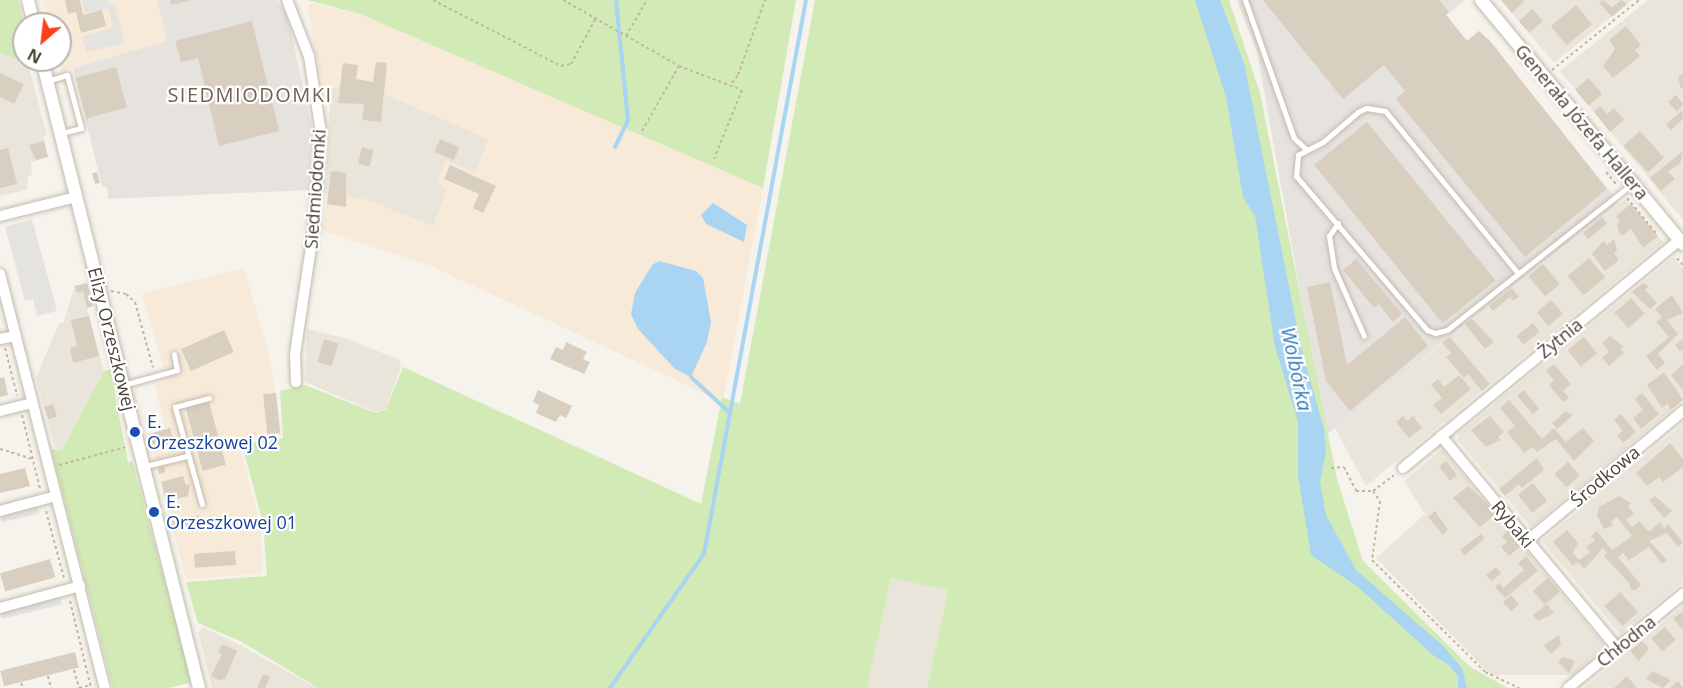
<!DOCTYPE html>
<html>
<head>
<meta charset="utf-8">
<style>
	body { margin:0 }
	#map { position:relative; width:1683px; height:688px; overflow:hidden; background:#f6f3ec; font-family:"Open Sans",sans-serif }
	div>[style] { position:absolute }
	.residential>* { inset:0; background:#eae5da }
	.commercial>* { inset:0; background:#f7ead8 }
	.industrial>* { inset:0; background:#e6e2dd }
	.green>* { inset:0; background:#d2eab5 }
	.parking>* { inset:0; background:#e5e3e0; transform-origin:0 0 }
	.water>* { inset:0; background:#a9d4f2 }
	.stream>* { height:4px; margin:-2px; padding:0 2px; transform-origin:2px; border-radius:2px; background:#a9d4f2 }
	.building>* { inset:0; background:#d8cfc1; transform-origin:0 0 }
	.path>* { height:2px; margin-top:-1px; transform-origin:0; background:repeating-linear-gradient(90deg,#c4b79f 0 3px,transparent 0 6px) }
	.roads { filter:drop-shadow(0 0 2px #c2bbae) drop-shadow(0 0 2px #c2bbae) }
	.service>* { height:5px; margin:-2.5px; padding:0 2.5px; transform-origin:2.5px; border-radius:2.5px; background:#fff }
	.minor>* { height:10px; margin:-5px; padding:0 5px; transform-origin:5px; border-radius:5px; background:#fff }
	.tertiary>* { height:12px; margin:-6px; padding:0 6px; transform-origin:6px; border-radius:6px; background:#fff }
	.dots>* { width:16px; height:16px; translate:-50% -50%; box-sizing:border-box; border:3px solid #fff; border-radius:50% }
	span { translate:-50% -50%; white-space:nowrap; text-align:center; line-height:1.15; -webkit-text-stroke:4.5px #fff; paint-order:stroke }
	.street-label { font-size:18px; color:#4b4439 }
	.transit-label { font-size:18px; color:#164399 }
	.left { translate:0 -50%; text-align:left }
	.neighbourhood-label { font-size:20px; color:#6e6250; letter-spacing:1.5px }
	.water-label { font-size:20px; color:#2e7ab2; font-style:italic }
	.north { position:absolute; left:12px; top:12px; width:60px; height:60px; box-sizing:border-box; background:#fff; border:2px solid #b7b4b0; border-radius:50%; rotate:208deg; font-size:16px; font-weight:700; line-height:24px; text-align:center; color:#4b4439 }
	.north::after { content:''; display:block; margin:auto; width:21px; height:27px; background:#fc3f1d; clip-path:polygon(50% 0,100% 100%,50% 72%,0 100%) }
</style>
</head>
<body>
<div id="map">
	<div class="residential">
		<i style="clip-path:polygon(1501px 0,1632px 0,1554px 63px)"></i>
		<i style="clip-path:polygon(1648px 0,1683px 0,1683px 220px,1560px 71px)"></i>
		<i style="clip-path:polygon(0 53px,28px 64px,47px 135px,43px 137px,48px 157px,31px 162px,32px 175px,28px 176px,27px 190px,0 196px)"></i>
		<i style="clip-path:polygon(331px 87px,385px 94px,489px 139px,475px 173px,446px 161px,447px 191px,433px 226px,367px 200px,325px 193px)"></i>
		<i style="clip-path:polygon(1626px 199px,1663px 242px,1366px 486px,1335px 428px)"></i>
		<i style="clip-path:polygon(1674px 257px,1683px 268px,1683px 400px,1531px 527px,1458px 440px,1459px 433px)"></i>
		<i style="clip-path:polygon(87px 283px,93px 306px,87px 308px,104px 371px,62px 450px,55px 448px,36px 378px,59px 323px,63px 323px,75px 286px)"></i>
		<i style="clip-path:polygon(307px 329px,345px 338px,400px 360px,401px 366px,386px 408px,376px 412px,305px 382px)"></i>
		<i style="clip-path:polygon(1683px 424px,1683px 582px,1620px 634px,1542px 541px)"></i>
		<i style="clip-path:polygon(1442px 449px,1605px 646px,1573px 675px,1491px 675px,1376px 558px,1425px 514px,1404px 481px)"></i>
		<i style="clip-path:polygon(891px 578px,948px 589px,927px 686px,933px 688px,867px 688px)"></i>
		<i style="clip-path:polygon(1683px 606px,1683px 688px,1584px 688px)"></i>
		<i style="clip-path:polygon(203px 627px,240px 645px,317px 688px,212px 688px,198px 632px)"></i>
	</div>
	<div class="commercial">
		<i style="clip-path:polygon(43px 0,157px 0,167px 41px,61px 71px,60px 24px,49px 24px)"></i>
		<i style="clip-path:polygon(309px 3px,360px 14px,763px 188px,723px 402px,429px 265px,322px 231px,328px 193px,367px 200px,433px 226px,447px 191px,437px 180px,446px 160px,475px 173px,489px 139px,385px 94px,323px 86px,308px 14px)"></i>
		<i style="clip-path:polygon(244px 268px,269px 354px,282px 435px,238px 441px,260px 523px,263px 570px,260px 574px,186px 579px,149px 434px,165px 429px,155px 385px,167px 381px,142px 294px)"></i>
	</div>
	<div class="industrial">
		<i style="clip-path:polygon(157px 0,277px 0,288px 18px,313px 133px,309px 190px,108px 199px,107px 187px,102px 187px,73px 68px,167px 41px)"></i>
		<i style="clip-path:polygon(1237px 0,1465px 0,1446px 15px,1467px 41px,1479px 31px,1490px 41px,1619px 203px,1326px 435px,1257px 52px)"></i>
	</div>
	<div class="green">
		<i style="clip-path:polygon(0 0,18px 0,24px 24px,24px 60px,30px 60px,28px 64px,0 53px)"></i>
		<i style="clip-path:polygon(307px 0,796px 0,763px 188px,360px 14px)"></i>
		<i style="clip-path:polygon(815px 0,1229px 0,1260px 93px,1337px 479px,1363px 561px,1470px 667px,1508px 688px,933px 688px,927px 687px,948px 590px,891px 578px,867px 688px,318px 688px,242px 642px,198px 623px,186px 582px,267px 576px,263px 523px,242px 444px,283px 438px,280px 391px,305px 385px,376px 413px,386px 409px,403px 367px,701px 504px,722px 397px,740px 404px)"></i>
		<i style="clip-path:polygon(110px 370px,128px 462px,132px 461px,192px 682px,169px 688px,113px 688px,51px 449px,62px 450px,104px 371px)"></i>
	</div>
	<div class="parking">
		<i style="clip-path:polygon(82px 0,106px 0,115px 7px,125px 43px,87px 52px,82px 37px,113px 27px,108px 9px,85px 13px)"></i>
		<i style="clip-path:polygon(32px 219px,57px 311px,37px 316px,33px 299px,25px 301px,5px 227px)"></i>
		<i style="left:37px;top:505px;width:9px;height:38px;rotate:77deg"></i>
		<i style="left:60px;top:596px;width:9px;height:62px;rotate:77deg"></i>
	</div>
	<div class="water">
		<i style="clip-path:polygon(1195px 0,1220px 0,1244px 63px,1302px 351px,1324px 429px,1326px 451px,1320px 482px,1326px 515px,1356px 570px,1442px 645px,1462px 668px,1467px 688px,1458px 688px,1458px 676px,1449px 665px,1434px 656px,1358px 587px,1311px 555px,1298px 476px,1298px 422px,1275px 347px,1255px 216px,1243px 197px,1226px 97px)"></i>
		<i style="clip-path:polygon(713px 203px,747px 225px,744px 242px,706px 224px,701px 215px)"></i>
		<i style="clip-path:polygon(659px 261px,696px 271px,703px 278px,711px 322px,707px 342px,691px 377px,675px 369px,638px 329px,631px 314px,635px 293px,652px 265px)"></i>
	</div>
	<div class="stream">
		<i style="left:615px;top:147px;width:30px;rotate:-64deg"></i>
		<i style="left:628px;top:120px;width:121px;rotate:-95.7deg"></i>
		<i style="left:691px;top:377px;width:53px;rotate:42.7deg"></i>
		<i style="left:610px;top:688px;width:164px;rotate:-55deg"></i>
		<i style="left:704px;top:554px;width:563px;rotate:-79.57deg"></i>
	</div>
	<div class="building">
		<i style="clip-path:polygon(65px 0,80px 0,83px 15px,102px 10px,106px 26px,81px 33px,76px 12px,68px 14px)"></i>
		<i style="clip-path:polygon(170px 0,189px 0,189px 1px,171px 5px)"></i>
		<i style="clip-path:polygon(1263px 0,1439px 0,1449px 12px,1446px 15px,1467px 41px,1479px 31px,1490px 41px,1607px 189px,1525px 257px,1396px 99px,1405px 91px,1384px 65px,1343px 99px)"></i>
		<i style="clip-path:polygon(1501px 0,1523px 0,1524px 2px,1512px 13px)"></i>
		<i style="clip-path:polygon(1603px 0,1612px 7px,1621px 0,1627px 4px,1612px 17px,1599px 3px)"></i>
		<i style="left:1576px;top:5px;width:25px;height:33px;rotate:50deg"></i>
		<i style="left:1532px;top:9px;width:16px;height:18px;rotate:47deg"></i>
		<i style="clip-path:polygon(252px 21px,279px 131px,219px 146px,198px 58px,181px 62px,175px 41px)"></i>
		<i style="clip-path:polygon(1626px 26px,1641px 45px,1635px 50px,1640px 56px,1613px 78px,1603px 66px,1615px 49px,1609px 40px)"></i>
		<i style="clip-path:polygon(376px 62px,387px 63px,381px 122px,362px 120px,364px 104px,338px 103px,343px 63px,358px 65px,356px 79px,373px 82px)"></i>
		<i style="left:116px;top:67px;width:42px;height:42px;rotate:75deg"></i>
		<i style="clip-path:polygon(0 73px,24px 84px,14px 104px,0 97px)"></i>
		<i style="clip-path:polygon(1683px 73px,1683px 87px,1681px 89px,1678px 77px)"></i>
		<i style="left:1589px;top:78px;width:21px;height:18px;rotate:51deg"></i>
		<i style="clip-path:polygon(1676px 95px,1683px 104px,1677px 112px,1668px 102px)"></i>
		<i style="clip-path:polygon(1600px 106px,1607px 114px,1614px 108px,1624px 120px,1610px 132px,1594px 112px)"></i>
		<i style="clip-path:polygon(1682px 110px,1683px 119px,1671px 130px,1666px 125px)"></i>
		<i style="left:1367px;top:122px;width:204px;height:68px;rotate:51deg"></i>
		<i style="left:1640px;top:131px;width:36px;height:22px;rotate:48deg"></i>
		<i style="left:440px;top:139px;width:21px;height:14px;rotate:23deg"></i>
		<i style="clip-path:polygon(44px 141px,48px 157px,36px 160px,29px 145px)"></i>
		<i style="left:362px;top:147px;width:12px;height:17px;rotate:14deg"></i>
		<i style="clip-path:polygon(8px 148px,17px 184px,0 188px,0 150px)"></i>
		<i style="clip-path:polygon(1683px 151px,1680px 164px,1668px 171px,1675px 179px,1661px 191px,1650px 178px)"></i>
		<i style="clip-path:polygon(450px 165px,496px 186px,483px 213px,473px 208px,479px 194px,444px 179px)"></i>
		<i style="clip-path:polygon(331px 171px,346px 173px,346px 207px,327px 204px)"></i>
		<i style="left:97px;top:172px;width:11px;height:5px;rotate:75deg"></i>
		<i style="clip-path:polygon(1631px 204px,1658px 236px,1643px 248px,1631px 229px,1622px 236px,1619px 232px,1617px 225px,1620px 221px,1616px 216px)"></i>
		<i style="left:1602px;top:217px;width:8px;height:25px;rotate:50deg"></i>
		<i style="clip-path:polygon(1614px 239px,1617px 250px,1614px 253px,1619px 260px,1605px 271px,1592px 254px,1603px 241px,1607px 245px)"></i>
		<i style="left:1589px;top:258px;width:25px;height:28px;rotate:50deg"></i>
		<i style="clip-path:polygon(1356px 259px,1402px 314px,1393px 322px,1379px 304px,1374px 308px,1343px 270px)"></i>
		<i style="left:1543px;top:264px;width:26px;height:19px;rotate:50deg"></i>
		<i style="clip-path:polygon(1330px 282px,1347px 365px,1405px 317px,1428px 346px,1350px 411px,1326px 381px,1307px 287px)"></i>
		<i style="clip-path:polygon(87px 283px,93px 306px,87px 308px,83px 291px,77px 293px,75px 286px)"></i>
		<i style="clip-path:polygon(1643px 283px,1649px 286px,1645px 290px,1657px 303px,1650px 309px,1632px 292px)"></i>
		<i style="clip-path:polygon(1512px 288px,1519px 297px,1513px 301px,1510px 297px,1493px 311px,1489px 306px)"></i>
		<i style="clip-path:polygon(1672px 295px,1683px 313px,1667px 320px,1678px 334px,1658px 354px,1665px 363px,1657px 370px,1646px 356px,1669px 337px,1656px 322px,1662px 317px,1655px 309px)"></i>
		<i style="left:1631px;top:298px;width:21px;height:22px;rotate:49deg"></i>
		<i style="left:1551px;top:300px;width:18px;height:19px;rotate:49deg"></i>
		<i style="clip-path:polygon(89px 316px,99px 356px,73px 363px,70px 348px,77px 346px,71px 320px)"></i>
		<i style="clip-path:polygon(1472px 319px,1494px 342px,1485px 349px,1465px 324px)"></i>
		<i style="left:1533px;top:323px;width:11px;height:21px;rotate:52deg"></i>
		<i style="left:224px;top:330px;width:24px;height:47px;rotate:66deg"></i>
		<i style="clip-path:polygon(1610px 336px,1623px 346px,1620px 349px,1624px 353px,1609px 366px,1602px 358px,1609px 352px,1602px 343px)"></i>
		<i style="clip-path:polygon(1450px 337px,1490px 384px,1482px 391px,1468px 374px,1464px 378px,1446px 357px,1451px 353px,1442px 343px)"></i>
		<i style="left:1584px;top:337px;width:21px;height:21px;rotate:51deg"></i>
		<i style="left:324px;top:339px;width:15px;height:24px;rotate:16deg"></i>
		<i style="clip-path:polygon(1683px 339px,1683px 349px,1680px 351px,1675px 345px)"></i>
		<i style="clip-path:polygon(566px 342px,587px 352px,583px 359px,590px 362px,584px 374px,550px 359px,556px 347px,563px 350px)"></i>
		<i style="clip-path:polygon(1554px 364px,1571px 384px,1563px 391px,1569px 398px,1563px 402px,1549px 385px,1554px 381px,1546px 371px)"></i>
		<i style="clip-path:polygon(1683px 364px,1683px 390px,1671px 375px)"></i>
		<i style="clip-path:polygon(1664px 372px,1683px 400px,1670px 410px,1668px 403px,1662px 408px,1647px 385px)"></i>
		<i style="clip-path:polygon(1459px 375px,1471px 389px,1441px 414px,1433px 405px,1442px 398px,1431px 385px,1438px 379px,1444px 387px)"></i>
		<i style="clip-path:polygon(4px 377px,8px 395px,0 397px,0 378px)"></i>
		<i style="clip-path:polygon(538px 390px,572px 406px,566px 418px,560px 415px,556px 422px,536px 413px,539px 405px,533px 402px)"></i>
		<i style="clip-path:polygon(1524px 390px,1539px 409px,1533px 414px,1517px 396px)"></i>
		<i style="left:276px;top:393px;width:40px;height:13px;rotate:84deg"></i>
		<i style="clip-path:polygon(1642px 393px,1659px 414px,1641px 429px,1633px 418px,1643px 410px,1635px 399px)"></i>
		<i style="clip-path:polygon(1509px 400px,1542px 439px,1554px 428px,1566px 442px,1583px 428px,1594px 441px,1574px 461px,1556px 439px,1537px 452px,1532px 447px,1524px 453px,1507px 432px,1515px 426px,1500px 408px)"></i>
		<i style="left:209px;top:402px;width:65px;height:24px;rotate:75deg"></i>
		<i style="left:53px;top:404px;width:13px;height:9px;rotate:72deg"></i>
		<i style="clip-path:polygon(1566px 411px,1573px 415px,1557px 429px,1552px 423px)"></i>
		<i style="clip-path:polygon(1621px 414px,1636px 432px,1623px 443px,1617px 435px,1623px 431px,1614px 420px)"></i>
		<i style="clip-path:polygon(1403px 416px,1407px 421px,1413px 416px,1422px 428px,1409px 438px,1396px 422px)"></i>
		<i style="clip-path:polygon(1490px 416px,1504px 432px,1498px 437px,1501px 440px,1486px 447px,1471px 430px)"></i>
		<i style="clip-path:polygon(170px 428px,173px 439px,166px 440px,167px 444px,152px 444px,149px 434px)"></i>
		<i style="clip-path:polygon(1670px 443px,1683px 459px,1683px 467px,1663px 482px,1659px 477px,1647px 486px,1636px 473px)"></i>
		<i style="clip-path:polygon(1537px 458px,1544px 470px,1522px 488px,1519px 484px,1505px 496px,1499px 489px)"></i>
		<i style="left:1446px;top:461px;width:18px;height:9px;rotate:52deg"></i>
		<i style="left:1568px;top:462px;width:18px;height:18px;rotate:49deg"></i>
		<i style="clip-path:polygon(164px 466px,165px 472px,159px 474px,158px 468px)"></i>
		<i style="clip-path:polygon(25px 468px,30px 486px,0 493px,0 474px)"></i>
		<i style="clip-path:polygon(183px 476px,186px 485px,190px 484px,188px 496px,166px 502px,161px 482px)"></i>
		<i style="left:1533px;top:483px;width:23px;height:19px;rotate:52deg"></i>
		<i style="clip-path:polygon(1468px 486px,1497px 513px,1480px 527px,1453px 498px)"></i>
		<i style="clip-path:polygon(1619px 496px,1631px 503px,1628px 506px,1634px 514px,1626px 520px,1632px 527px,1639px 521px,1649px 532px,1660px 522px,1664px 528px,1668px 524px,1683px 542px,1678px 547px,1667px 533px,1649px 541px,1667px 560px,1662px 564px,1649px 547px,1629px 560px,1623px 553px,1618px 557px,1641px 585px,1635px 590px,1631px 590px,1629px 583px,1604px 556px,1607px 553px,1603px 548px,1584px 569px,1578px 562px,1573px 566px,1553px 542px,1567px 530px,1578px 543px,1573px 553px,1579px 560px,1590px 552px,1586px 547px,1595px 540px,1591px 536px,1597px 531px,1612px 550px,1627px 540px,1632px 536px,1617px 517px,1611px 522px,1614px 525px,1604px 529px,1597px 516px,1599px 507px)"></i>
		<i style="clip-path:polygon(1655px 496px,1672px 511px,1664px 518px,1649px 500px)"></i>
		<i style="clip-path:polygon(1435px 511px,1448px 530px,1443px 535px,1428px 517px)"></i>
		<i style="left:199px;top:515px;width:9px;height:28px;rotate:77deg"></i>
		<i style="clip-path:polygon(1509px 530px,1522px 545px,1509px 556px,1501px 547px,1507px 542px,1502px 536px)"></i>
		<i style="clip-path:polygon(1481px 534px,1485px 538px,1464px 556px,1460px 550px)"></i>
		<i style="left:235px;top:551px;width:14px;height:41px;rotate:86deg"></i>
		<i style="clip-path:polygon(1526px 556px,1538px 571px,1505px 598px,1495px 587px,1499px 583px,1503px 588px,1524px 570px,1518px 563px)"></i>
		<i style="left:50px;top:559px;width:19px;height:52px;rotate:74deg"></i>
		<i style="left:1496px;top:567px;width:8px;height:13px;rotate:50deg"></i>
		<i style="left:1548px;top:578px;width:18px;height:20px;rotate:49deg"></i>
		<i style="left:1620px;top:592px;width:27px;height:21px;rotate:48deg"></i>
		<i style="left:1511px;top:595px;width:12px;height:11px;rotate:48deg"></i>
		<i style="clip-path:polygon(1547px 604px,1554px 613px,1538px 621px,1533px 615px)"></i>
		<i style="clip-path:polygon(1682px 612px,1683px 613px,1683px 630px,1673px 618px)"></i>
		<i style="left:1665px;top:627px;width:17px;height:18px;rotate:50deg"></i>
		<i style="clip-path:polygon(1559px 635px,1561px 645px,1551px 654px,1544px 645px)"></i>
		<i style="clip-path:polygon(1642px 641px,1649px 648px,1639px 661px,1630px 651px)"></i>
		<i style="clip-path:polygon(222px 644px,237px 651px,225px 679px,219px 680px,211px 676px,222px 654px,218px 652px)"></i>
		<i style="left:75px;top:652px;width:16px;height:77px;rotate:76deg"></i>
		<i style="clip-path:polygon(1563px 657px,1575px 661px,1569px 673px,1558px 662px)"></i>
		<i style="clip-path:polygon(1652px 671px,1665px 677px,1671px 680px,1663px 688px,1646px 679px)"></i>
		<i style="clip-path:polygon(263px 674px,270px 677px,265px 688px,257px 688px)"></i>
		<i style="clip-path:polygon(1627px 676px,1637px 688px,1614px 688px)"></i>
		<i style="clip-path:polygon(1678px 681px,1683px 688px,1670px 688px)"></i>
	</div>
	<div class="path">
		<i style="left:433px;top:0;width:144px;rotate:27.3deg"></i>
		<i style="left:561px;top:66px;width:10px;rotate:-11deg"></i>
		<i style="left:571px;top:64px;width:52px;rotate:-61.5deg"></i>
		<i style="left:563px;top:0;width:133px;rotate:29.6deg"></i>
		<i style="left:679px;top:66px;width:67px;rotate:20.9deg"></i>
		<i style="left:742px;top:90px;width:74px;rotate:112.1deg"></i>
		<i style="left:626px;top:36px;width:42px;rotate:-59.7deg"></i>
		<i style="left:1552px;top:70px;width:112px;rotate:-38.8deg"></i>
		<i style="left:732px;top:83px;width:10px;rotate:-53deg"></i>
		<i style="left:738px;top:75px;width:80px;rotate:-70.2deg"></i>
		<i style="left:642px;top:131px;width:75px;rotate:-60.4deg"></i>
		<i style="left:1606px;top:172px;width:16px;rotate:50deg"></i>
		<i style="left:1627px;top:198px;width:45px;rotate:50.4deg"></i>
		<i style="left:1677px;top:258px;width:9px;rotate:49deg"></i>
		<i style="left:111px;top:291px;width:15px;rotate:11deg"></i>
		<i style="left:126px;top:294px;width:12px;rotate:42deg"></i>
		<i style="left:135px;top:302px;width:68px;rotate:74.7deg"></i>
		<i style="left:5px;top:348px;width:49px;rotate:75.7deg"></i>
		<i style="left:22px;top:415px;width:76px;rotate:76.3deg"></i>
		<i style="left:0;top:449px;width:34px;rotate:17deg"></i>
		<i style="left:59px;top:465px;width:69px;rotate:-15deg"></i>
		<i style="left:1331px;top:468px;width:13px;rotate:-4deg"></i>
		<i style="left:1344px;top:467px;width:27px;rotate:63deg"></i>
		<i style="left:1356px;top:491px;width:17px"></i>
		<i style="left:1373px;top:491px;width:26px;rotate:-37deg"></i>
		<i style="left:1373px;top:491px;width:12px;rotate:55deg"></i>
		<i style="left:1380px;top:501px;width:60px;rotate:97.7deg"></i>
		<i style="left:1372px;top:560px;width:159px;rotate:44.7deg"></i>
		<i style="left:1485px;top:672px;width:38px;rotate:25deg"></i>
		<i style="left:46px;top:511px;width:69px;rotate:75deg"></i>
		<i style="left:70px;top:601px;width:89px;rotate:76.4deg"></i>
		<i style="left:74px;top:670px;width:19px;rotate:74deg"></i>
		<i style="left:48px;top:676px;width:12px;rotate:76deg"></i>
		<i style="left:21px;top:683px;width:5px;rotate:68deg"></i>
		<i style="left:79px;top:688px;width:11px;rotate:-15deg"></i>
	</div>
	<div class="roads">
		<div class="service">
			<i style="left:1245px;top:0;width:146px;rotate:70.5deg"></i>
			<i style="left:1294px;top:138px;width:16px;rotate:43deg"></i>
			<i style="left:47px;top:81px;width:21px;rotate:-17deg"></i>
			<i style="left:67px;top:75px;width:55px;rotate:75.2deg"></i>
			<i style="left:81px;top:128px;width:20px;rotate:165deg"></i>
			<i style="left:1338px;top:223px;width:16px;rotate:125deg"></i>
			<i style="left:1329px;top:236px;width:32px;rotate:81deg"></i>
			<i style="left:1334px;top:268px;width:74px;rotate:66.2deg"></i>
			<i style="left:1517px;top:272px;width:208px;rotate:-129.3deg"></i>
			<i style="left:1385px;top:111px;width:19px;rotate:-171deg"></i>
			<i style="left:1366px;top:108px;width:9px;rotate:153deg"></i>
			<i style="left:1358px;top:112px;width:46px;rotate:139.4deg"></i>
			<i style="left:1323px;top:142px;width:28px;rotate:153deg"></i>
			<i style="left:1298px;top:155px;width:21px;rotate:95deg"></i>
			<i style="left:1296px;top:176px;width:202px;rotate:49.6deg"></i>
			<i style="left:1427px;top:330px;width:9px;rotate:21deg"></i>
			<i style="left:1435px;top:333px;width:12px;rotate:-14deg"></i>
			<i style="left:1447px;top:330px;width:237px;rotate:-38.3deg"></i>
			<i style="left:123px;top:385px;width:56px;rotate:-15.5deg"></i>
			<i style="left:177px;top:370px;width:16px;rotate:-101deg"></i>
			<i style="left:145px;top:466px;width:43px;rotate:-13.4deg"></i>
			<i style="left:202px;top:504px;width:101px;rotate:-105.6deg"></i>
			<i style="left:175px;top:407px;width:35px;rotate:-15deg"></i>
		</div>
		<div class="minor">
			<i style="left:287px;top:0;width:60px;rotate:68.6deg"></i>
			<i style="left:309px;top:56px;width:78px;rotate:81.1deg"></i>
			<i style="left:321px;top:133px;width:94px;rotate:94.3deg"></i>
			<i style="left:314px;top:227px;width:128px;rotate:98.5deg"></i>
			<i style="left:295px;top:354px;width:28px;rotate:88deg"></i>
			<i style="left:0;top:216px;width:78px;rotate:-14deg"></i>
			<i style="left:0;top:274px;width:427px;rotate:75.8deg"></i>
			<i style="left:0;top:339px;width:16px;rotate:-11deg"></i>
			<i style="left:0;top:411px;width:33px;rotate:-14deg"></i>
			<i style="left:1441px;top:436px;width:276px;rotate:50.3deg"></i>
			<i style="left:1403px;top:468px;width:359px;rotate:-39.5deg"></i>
			<i style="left:0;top:511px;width:58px;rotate:-15deg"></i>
			<i style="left:1527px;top:541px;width:203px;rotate:-39.8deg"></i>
			<i style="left:0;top:608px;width:83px;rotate:-15.4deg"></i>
			<i style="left:1568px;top:688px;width:149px;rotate:-39.3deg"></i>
		</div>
		<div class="tertiary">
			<i style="left:28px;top:0;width:25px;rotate:76deg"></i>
			<i style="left:1481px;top:0;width:317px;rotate:50.4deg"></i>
			<i style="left:42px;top:60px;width:647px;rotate:75.96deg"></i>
		</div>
	</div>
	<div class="dots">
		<i style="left:135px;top:432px;background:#1a4fb4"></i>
		<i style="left:154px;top:512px;background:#1a4fb4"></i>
	</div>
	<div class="street-label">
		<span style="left:1582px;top:122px;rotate:50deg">Generała Józefa Hallera</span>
		<span style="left:315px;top:189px;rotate:-86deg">Siedmiodomki</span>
		<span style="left:1560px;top:338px;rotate:-39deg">Żytnia</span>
		<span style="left:112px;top:339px;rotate:76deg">Elizy Orzeszkowej</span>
		<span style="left:1605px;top:476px;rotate:-40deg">Środkowa</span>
		<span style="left:1513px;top:524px;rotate:50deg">Rybaki</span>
		<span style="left:1626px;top:641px;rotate:-39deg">Chłodna</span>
	</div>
	<div class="transit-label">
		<span class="left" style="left:147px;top:432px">E.<br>Orzeszkowej 02</span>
		<span class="left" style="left:166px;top:512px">E.<br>Orzeszkowej 01</span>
	</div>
	<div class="neighbourhood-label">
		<span style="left:250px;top:94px">SIEDMIODOMKI</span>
	</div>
	<div class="water-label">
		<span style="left:1297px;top:369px;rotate:78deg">Wolbórka</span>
	</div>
	<div class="north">N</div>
</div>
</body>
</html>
